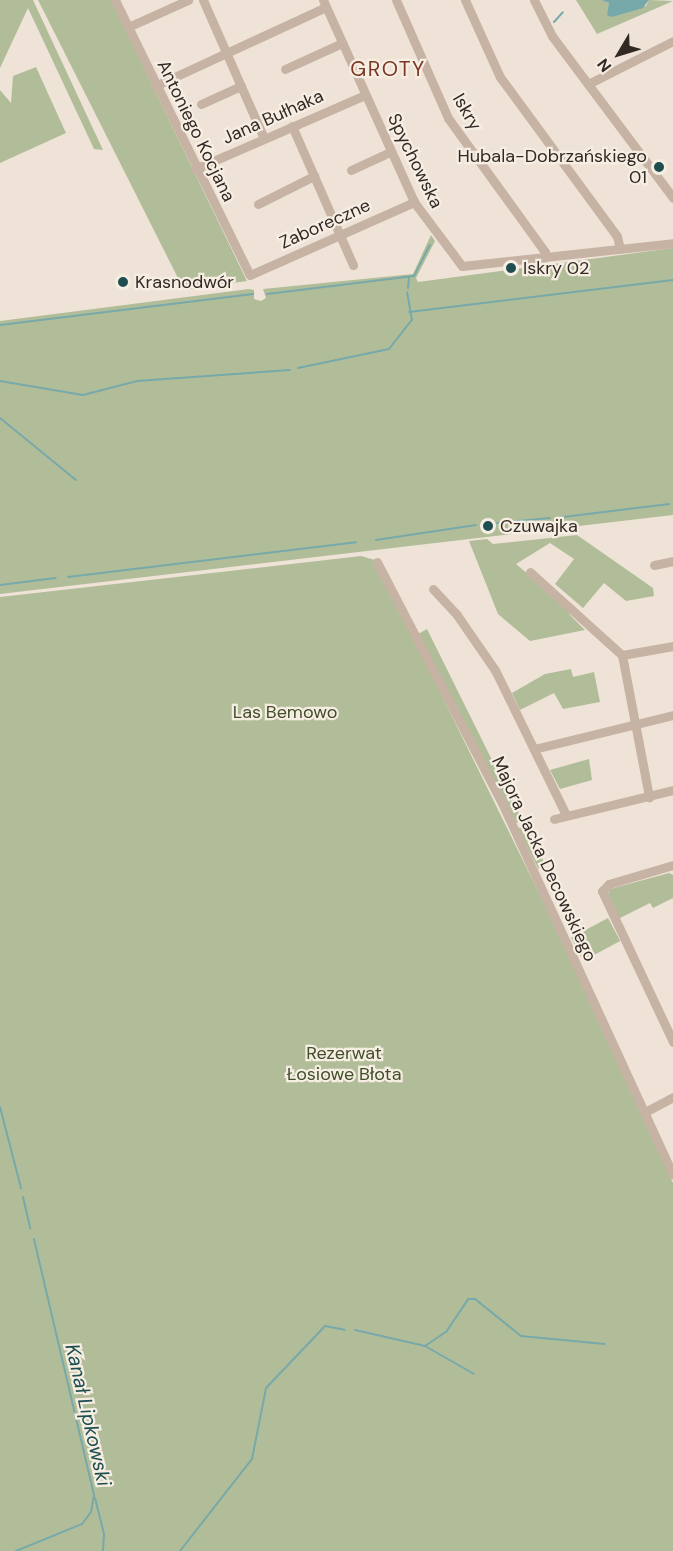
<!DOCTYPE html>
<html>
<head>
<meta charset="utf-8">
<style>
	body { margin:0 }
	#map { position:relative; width:673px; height:1551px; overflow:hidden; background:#efe3d7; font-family:"DM Sans",sans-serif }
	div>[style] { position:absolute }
	.green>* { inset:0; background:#b1bd99; transform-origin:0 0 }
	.water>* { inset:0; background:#78a9aa }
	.stream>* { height:2px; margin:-1px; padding:0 1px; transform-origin:1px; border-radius:1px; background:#78a9aa }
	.minor>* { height:9px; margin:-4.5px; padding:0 4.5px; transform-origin:4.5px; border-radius:4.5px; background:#c6b3a4 }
	.dots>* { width:16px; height:16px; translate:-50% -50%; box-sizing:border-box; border:3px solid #f7eee3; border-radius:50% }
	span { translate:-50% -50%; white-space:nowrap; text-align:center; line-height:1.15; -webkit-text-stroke:4.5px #f7eee3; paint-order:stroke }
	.street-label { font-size:18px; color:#322925 }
	.poi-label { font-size:18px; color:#322925 }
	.right { translate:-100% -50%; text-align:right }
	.left { translate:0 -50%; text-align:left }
	.park-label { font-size:18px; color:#424f2b }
	.water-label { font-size:20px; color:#1e4e50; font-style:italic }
	.quarter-label { font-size:21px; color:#7c3723; letter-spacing:1.5px }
	.north { position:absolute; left:589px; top:24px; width:60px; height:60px; -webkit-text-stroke:4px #f7eee3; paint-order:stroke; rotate:232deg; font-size:16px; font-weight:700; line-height:24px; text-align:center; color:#322925 }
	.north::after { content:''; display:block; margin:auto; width:21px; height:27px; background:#322925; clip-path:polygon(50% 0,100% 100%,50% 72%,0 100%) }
</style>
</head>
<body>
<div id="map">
	<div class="green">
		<i style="clip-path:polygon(0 0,33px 0,103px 150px,94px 149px,28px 8px,0 68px)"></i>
		<i style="clip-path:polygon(38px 0,111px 0,247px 281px,184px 290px)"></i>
		<i style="clip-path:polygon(576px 0,601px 0,609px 3px,609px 8px,646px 6px,649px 0,673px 1px,597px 34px)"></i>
		<i style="clip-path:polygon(36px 67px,66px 133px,0 163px,0 90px,11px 103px,13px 76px)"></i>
		<i style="clip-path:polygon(431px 235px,435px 241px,416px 278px,418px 282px,673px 248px,673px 515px,0 594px,0 321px,249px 289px,254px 290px,254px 299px,261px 301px,266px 298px,263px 289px,413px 274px)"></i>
		<i style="clip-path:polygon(577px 535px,643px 581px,653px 588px,654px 596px,626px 601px,604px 583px,583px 608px,555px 584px,574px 559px,550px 543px,516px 564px,571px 610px,569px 614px,585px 630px,530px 641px,498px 614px,469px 541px,487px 539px,493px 544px)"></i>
		<i style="clip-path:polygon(361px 556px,375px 560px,542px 899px,673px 1183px,673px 1551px,0 1551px,0 597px)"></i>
		<i style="clip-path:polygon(427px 629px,488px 752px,523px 821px,515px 823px,418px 634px)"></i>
		<i style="clip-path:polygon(571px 669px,573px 677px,594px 672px,600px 702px,563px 709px,554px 693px,520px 710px,512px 693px,545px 674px)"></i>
		<i style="clip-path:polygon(589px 759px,592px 780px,560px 789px,550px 770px)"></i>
		<i style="left:525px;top:825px;width:45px;height:8px;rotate:63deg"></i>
		<i style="clip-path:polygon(669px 873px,673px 875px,673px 898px,653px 908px,650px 903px,618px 919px,607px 897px,610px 889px)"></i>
		<i style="left:608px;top:918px;width:26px;height:42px;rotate:62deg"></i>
	</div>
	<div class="water">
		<i style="clip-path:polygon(601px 0,649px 0,643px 8px,612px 17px,607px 15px,609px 3px)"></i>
	</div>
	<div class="stream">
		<i style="left:554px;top:22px;width:13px;rotate:-48deg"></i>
		<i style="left:408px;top:288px;width:11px;rotate:-85deg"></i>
		<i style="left:267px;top:294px;width:148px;rotate:-7deg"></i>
		<i style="left:414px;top:276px;width:35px;rotate:-63deg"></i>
		<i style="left:409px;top:312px;width:266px;rotate:-6.9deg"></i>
		<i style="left:0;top:325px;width:255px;rotate:-7deg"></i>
		<i style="left:298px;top:368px;width:93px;rotate:-11.8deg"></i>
		<i style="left:389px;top:349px;width:37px;rotate:-52deg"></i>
		<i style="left:412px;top:320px;width:28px;rotate:-100deg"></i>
		<i style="left:0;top:381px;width:84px;rotate:9.6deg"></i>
		<i style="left:83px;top:395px;width:56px;rotate:-14.5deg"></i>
		<i style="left:137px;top:381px;width:153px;rotate:-4.1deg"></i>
		<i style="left:0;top:418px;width:98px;rotate:39.2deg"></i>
		<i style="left:563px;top:517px;width:107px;rotate:-7deg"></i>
		<i style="left:497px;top:523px;width:53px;rotate:-5.4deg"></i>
		<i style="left:376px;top:540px;width:101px;rotate:-8.5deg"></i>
		<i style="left:68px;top:577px;width:290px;rotate:-6.9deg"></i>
		<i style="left:0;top:585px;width:56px;rotate:-7.1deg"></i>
		<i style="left:0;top:1107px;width:84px;rotate:75.5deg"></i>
		<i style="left:23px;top:1197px;width:32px;rotate:77deg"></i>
		<i style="left:355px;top:1330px;width:72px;rotate:12.9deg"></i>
		<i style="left:425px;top:1346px;width:25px;rotate:-34deg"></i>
		<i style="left:446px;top:1332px;width:40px;rotate:-56deg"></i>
		<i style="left:468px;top:1299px;width:7px"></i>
		<i style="left:475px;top:1299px;width:59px;rotate:38.8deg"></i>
		<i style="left:521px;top:1336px;width:84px;rotate:5.4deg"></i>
		<i style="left:425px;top:1346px;width:56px;rotate:29.7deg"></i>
		<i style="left:95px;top:1498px;width:38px;rotate:76deg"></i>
		<i style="left:104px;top:1535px;width:16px;rotate:94deg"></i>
		<i style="left:16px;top:1551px;width:71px;rotate:-22.2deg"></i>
		<i style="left:82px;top:1524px;width:15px;rotate:-53deg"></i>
		<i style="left:91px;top:1512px;width:17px;rotate:-80deg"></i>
		<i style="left:94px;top:1495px;width:263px;rotate:-103.2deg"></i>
		<i style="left:180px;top:1551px;width:117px;rotate:-52deg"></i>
		<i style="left:252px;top:1459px;width:72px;rotate:-78.8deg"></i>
		<i style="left:266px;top:1388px;width:86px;rotate:-46.4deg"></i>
		<i style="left:325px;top:1326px;width:20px;rotate:11deg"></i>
	</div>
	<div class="minor">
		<i style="left:115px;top:0;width:306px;rotate:63.9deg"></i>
		<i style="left:250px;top:275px;width:180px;rotate:-24deg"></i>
		<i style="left:203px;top:0;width:151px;rotate:66.2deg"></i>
		<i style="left:323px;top:0;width:222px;rotate:65.7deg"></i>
		<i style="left:414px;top:202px;width:80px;rotate:53.1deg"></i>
		<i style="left:462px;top:266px;width:212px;rotate:-6.2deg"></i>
		<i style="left:396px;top:0;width:129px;rotate:66.2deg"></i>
		<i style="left:448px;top:118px;width:165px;rotate:54.1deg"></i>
		<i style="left:545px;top:252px;width:7px;rotate:98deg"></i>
		<i style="left:465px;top:0;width:85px;rotate:65.6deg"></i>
		<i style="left:500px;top:77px;width:197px;rotate:53.7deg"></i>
		<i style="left:617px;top:236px;width:13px;rotate:77deg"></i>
		<i style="left:534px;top:0;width:40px;rotate:63.4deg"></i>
		<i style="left:552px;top:36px;width:202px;rotate:53.2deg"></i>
		<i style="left:128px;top:27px;width:66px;rotate:-24.2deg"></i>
		<i style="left:285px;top:69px;width:63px;rotate:-24.5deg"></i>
		<i style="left:588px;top:84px;width:95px;rotate:-26.8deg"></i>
		<i style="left:155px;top:86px;width:188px;rotate:-24.8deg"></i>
		<i style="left:201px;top:104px;width:44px;rotate:-24.2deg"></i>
		<i style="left:292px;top:126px;width:152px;rotate:66.3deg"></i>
		<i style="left:195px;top:169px;width:185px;rotate:-23.5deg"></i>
		<i style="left:351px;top:170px;width:43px;rotate:-24.8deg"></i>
		<i style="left:258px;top:204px;width:63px;rotate:-26.6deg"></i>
		<i style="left:377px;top:562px;width:271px;rotate:62.6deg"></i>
		<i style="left:502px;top:803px;width:409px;rotate:65.3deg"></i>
		<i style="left:654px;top:565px;width:19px;rotate:-12deg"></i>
		<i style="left:530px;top:572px;width:124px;rotate:42.1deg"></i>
		<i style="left:433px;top:589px;width:35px;rotate:47deg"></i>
		<i style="left:457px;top:615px;width:67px;rotate:55.4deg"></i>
		<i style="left:495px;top:670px;width:161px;rotate:63.9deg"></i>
		<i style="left:622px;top:655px;width:145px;rotate:79.2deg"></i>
		<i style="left:622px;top:655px;width:52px;rotate:-10deg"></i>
		<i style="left:534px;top:749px;width:143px;rotate:-13.7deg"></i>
		<i style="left:554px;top:819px;width:122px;rotate:-13.7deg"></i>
		<i style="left:673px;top:865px;width:67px;rotate:163.5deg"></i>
		<i style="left:609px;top:884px;width:10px;rotate:135deg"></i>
		<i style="left:602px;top:891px;width:167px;rotate:64.8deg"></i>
		<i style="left:645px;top:1112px;width:32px;rotate:-28deg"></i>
	</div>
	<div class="dots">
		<i style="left:659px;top:167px;background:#1e4e50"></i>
		<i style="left:511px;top:268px;background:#1e4e50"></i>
		<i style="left:123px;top:282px;background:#1e4e50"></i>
		<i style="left:488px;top:526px;background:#1e4e50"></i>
	</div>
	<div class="street-label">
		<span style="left:467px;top:112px;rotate:60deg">Iskry</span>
		<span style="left:273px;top:117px;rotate:-24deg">Jana Bułhaka</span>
		<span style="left:196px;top:131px;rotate:64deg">Antoniego Kocjana</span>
		<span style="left:415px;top:161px;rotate:64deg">Spychowska</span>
		<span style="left:325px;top:224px;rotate:-24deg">Zaboreczne</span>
		<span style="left:544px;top:859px;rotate:65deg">Majora Jacka Decowskiego</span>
	</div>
	<div class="poi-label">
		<span class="right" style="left:647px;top:167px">Hubala-Dobrzańskiego<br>01</span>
		<span class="left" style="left:523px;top:268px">Iskry 02</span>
		<span class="left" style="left:135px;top:282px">Krasnodwór</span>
		<span class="left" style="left:500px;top:526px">Czuwajka</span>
	</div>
	<div class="park-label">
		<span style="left:285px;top:712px">Las Bemowo</span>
		<span style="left:344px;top:1064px">Rezerwat<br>Łosiowe Błota</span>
	</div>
	<div class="water-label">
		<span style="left:88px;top:1415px;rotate:77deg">Kanał Lipkowski</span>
	</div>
	<div class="quarter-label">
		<span style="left:388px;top:69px">GROTY</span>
	</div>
	<div class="north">N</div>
</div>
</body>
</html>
